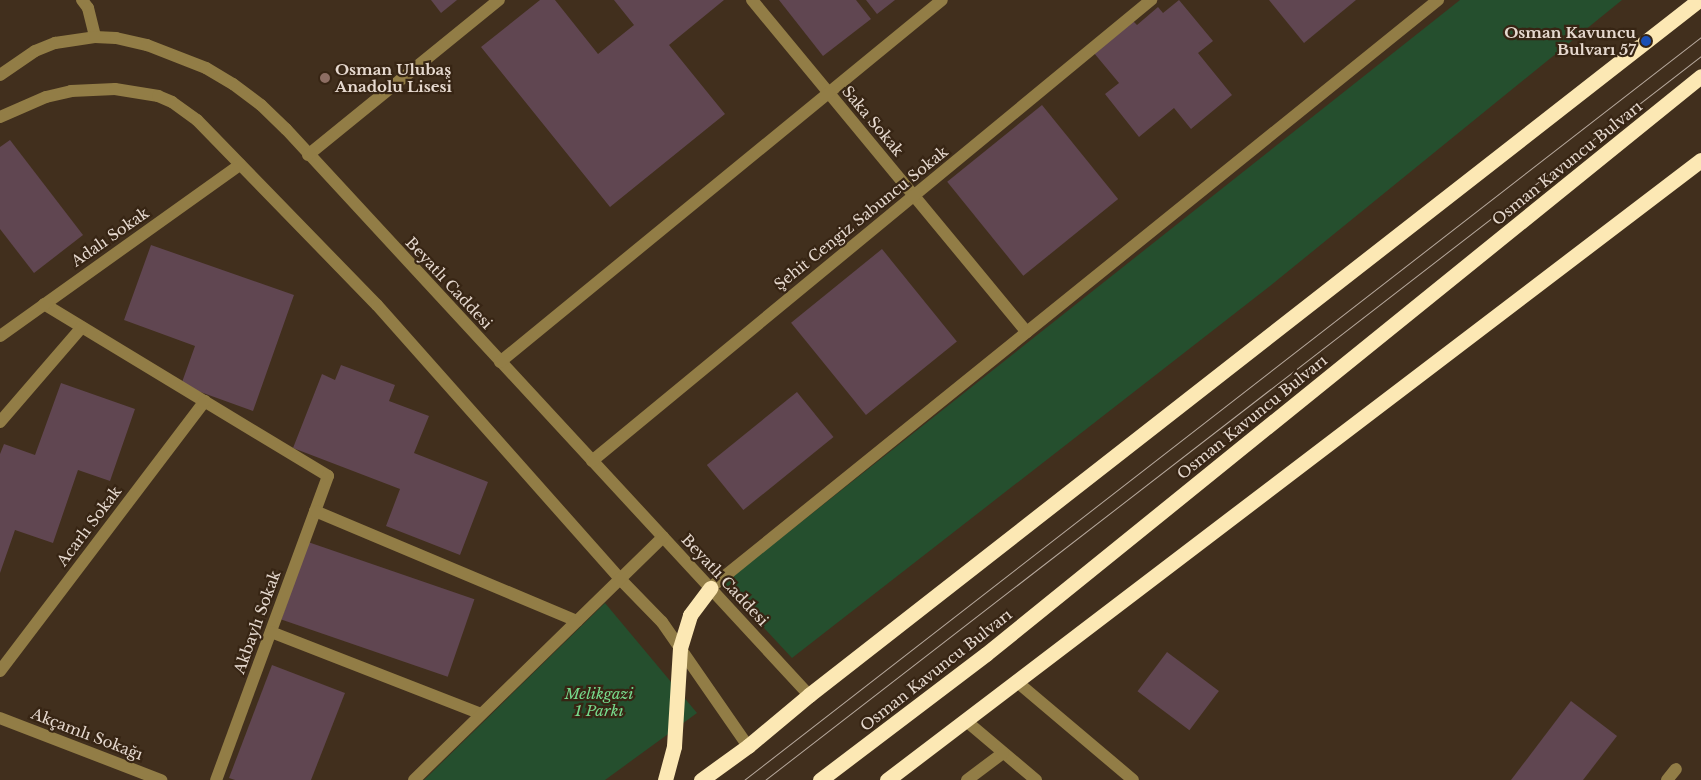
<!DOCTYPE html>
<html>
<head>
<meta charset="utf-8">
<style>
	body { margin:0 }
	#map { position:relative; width:1701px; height:780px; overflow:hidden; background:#412f1d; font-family:"Libre Baskerville",serif }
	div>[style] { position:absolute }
	.green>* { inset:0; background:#254f2e }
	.building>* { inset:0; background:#604651; transform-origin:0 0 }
	.minor>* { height:12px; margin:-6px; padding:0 6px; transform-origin:6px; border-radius:6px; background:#927d46 }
	.highway>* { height:15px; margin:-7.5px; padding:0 7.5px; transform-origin:7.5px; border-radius:7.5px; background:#fce8b4 }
	.tram>* { height:1px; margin:-0.5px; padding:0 0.5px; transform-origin:0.5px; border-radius:0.5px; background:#b6a89c }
	.dots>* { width:14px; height:14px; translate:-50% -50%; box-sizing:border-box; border:2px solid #372514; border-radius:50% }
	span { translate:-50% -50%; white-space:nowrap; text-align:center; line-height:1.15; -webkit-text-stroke:4.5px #372514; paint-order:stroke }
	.poi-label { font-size:15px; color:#e6d9cf; font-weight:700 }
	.right { translate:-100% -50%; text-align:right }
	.left { translate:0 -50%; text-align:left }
	.street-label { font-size:15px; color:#e6d9cf }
	.park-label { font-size:15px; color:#77da8c; font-style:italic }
</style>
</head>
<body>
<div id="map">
	<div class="green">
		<i style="clip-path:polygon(1460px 0,1622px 0,1270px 286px,792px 658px,723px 584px)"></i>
		<i style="clip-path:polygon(605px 603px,697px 713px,605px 780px,424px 780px)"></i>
	</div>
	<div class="building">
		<i style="clip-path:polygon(431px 0,457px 0,441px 13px)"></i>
		<i style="clip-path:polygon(540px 0,555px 0,598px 54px,634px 25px,614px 0,724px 0,669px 45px,725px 114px,610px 207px,481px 47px)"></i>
		<i style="clip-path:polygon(779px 0,856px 0,871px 19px,823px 56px)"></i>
		<i style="clip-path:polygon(866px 0,895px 0,877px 14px)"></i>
		<i style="clip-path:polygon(1179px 0,1213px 41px,1198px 53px,1232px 95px,1191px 129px,1174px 108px,1139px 137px,1105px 94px,1119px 83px,1094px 53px,1133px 21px,1137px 25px,1158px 7px,1163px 13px)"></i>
		<i style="clip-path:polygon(1269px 0,1356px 0,1304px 43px)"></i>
		<i style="left:1042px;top:105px;width:121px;height:122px;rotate:51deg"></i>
		<i style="clip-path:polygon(10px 140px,83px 235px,34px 273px,0 229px,0 147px)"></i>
		<i style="clip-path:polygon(151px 245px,294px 295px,253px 411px,181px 385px,195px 346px,124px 320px)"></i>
		<i style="left:882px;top:249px;width:119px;height:117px;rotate:51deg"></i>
		<i style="clip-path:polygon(341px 365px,395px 385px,389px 401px,429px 416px,414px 453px,488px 482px,460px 555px,386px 526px,400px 489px,293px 448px,322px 374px,335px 380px)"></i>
		<i style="clip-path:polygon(61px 383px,135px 409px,110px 481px,78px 470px,53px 543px,15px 530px,0 573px,0 454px,4px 444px,35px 455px)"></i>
		<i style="left:797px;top:392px;width:58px;height:116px;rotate:51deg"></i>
		<i style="left:308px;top:542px;width:176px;height:82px;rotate:19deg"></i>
		<i style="left:1167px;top:652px;width:65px;height:49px;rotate:37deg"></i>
		<i style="clip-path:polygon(272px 665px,345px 693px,311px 780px,235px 780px,229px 778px)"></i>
		<i style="clip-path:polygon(1571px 701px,1617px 736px,1583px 780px,1511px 780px)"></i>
	</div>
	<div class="minor">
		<i style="left:82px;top:0;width:10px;rotate:53deg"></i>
		<i style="left:88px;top:8px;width:30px;rotate:76deg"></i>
		<i style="left:752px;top:0;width:431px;rotate:50.4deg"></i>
		<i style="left:0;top:75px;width:42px;rotate:-34.4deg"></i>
		<i style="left:35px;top:51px;width:22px;rotate:-22deg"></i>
		<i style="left:55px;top:43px;width:40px;rotate:-8.5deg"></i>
		<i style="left:95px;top:37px;width:21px;rotate:3deg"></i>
		<i style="left:116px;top:38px;width:32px;rotate:13deg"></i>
		<i style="left:147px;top:45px;width:63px;rotate:21.3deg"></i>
		<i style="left:206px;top:68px;width:31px;rotate:31deg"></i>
		<i style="left:233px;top:84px;width:35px;rotate:37deg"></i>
		<i style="left:261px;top:105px;width:35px;rotate:44deg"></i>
		<i style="left:286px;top:129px;width:771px;rotate:47.26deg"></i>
		<i style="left:0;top:117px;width:50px;rotate:-23.5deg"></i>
		<i style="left:46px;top:97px;width:26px;rotate:-13deg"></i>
		<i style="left:71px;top:91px;width:44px;rotate:-2.6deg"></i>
		<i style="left:115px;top:89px;width:44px;rotate:9.2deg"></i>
		<i style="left:158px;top:96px;width:15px;rotate:23deg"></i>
		<i style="left:172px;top:102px;width:31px;rotate:36deg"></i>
		<i style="left:197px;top:120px;width:258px;rotate:45.8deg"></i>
		<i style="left:377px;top:305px;width:366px;rotate:48.4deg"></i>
		<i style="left:620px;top:579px;width:60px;rotate:45.7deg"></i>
		<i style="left:662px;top:622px;width:151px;rotate:55.3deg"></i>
		<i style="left:308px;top:155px;width:246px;rotate:-39.1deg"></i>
		<i style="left:44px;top:304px;width:332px;rotate:31.2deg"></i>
		<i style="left:328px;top:476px;width:324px;rotate:110.2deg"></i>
		<i style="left:0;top:336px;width:295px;rotate:-35.5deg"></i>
		<i style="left:500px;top:362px;width:571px;rotate:-39.32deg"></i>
		<i style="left:0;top:422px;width:125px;rotate:-49.2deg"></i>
		<i style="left:592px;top:461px;width:725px;rotate:-39.51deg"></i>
		<i style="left:315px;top:511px;width:284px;rotate:22.8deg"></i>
		<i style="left:710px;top:588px;width:936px;rotate:-38.93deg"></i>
		<i style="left:271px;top:632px;width:225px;rotate:21.3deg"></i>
		<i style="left:0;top:671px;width:339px;rotate:-52.8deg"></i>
		<i style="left:1016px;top:681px;width:153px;rotate:40.2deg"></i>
		<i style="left:0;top:718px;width:173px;rotate:21.1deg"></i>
		<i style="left:965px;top:720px;width:93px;rotate:40.2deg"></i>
		<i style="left:414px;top:780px;width:348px;rotate:-44.3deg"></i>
		<i style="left:967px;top:780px;width:45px;rotate:-36.9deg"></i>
		<i style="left:1667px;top:780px;width:14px;rotate:-51deg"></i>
	</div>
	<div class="highway">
		<i style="left:665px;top:780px;width:35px;rotate:-75deg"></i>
		<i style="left:674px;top:746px;width:98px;rotate:-86.5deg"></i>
		<i style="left:680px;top:648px;width:34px;rotate:-73deg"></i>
		<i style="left:690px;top:615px;width:34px;rotate:-53deg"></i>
		<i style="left:701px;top:780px;width:58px;rotate:-35.9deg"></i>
		<i style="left:748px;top:746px;width:80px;rotate:-39.9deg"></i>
		<i style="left:809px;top:695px;width:1129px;rotate:-37.99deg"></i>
		<i style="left:820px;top:780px;width:208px;rotate:-37.2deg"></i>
		<i style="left:986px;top:654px;width:919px;rotate:-38.95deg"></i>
		<i style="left:887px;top:780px;width:1023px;rotate:-37.3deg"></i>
	</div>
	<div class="tram">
		<i style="left:744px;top:780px;width:1212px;rotate:-37.83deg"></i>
		<i style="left:765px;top:780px;width:1183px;rotate:-37.72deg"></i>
	</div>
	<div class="dots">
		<i style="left:1646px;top:41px;background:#1a4fb4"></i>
		<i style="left:325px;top:78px;background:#8d6e63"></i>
	</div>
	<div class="poi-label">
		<span class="right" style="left:1636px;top:41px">Osman Kavuncu<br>Bulvarı 57</span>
		<span class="left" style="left:335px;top:78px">Osman Ulubaş<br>Anadolu Lisesi</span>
	</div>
	<div class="street-label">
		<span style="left:873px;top:121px;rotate:50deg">Saka Sokak</span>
		<span style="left:1567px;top:163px;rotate:-39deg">Osman Kavuncu Bulvarı</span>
		<span style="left:861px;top:218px;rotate:-39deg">Şehit Cengiz Sabuncu Sokak</span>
		<span style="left:110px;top:237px;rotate:-35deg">Adalı Sokak</span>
		<span style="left:449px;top:283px;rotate:47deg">Beyatlı Caddesi</span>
		<span style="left:1252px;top:417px;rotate:-39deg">Osman Kavuncu Bulvarı</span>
		<span style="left:89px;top:526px;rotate:-53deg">Acarlı Sokak</span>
		<span style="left:725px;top:580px;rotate:47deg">Beyatlı Caddesi</span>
		<span style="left:257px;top:622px;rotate:-70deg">Akbaylı Sokak</span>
		<span style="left:936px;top:670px;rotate:-38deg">Osman Kavuncu Bulvarı</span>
		<span style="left:87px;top:734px;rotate:21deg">Akçamlı Sokağı</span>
	</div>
	<div class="park-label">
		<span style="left:599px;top:702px">Melikgazi<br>1 Parkı</span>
	</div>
</div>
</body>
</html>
